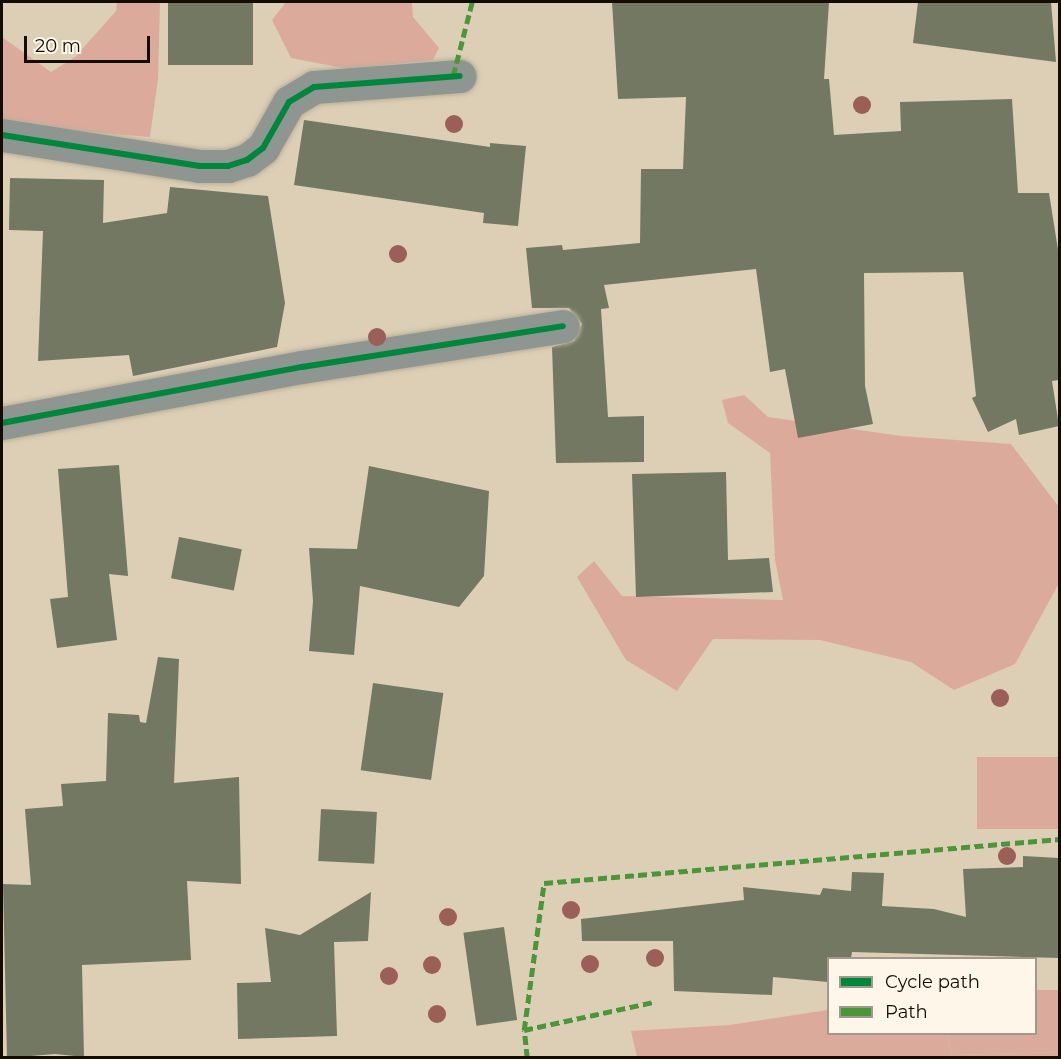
<!DOCTYPE html>
<html>
<head>
<meta charset="utf-8">
<style>
	body { margin:0 }
	#map { position:relative; width:1061px; height:1059px; overflow:hidden; background:#dccfb5; font-family:Montserrat,sans-serif }
	div>[style] { position:absolute }
	.green>* { inset:0; background:#daab9c }
	.forest>* { inset:0; background:#dcaa9b; transform-origin:0 0 }
	.building>* { inset:0; background:#727862; transform-origin:0 0 }
	.roads { filter:drop-shadow(0 0 2px #b9af9b) drop-shadow(0 0 2px #b9af9b) }
	.minor>* { height:33px; margin:-16.5px; padding:0 16.5px; transform-origin:16.5px; border-radius:16.5px; background:#8f9590 }
	.quiet>* { height:4.5px; margin-top:-2.25px; transform-origin:0; background:repeating-linear-gradient(90deg,#4a9639 0 9px,transparent 0 13.5px) }
	.cycleway>* { height:6px; margin:-3px; padding:0 3px; transform-origin:3px; border-radius:3px; background:#00873e }
	.trees>* { width:18px; height:18px; margin:-9px; border-radius:50%; background:#9b5e58 }
	span { translate:-50% -50%; white-space:nowrap; text-align:center; line-height:1.15; -webkit-text-stroke:6px #fef7e9; paint-order:stroke }
	.frame { position:absolute; inset:0; border:3px solid #140c00; pointer-events:none }
	.legend { position:absolute; left:827px; top:957px; width:210px; height:78px; box-sizing:border-box; background:#fef7e9; border:2px solid #a0998c; margin:0; padding:8px 10px; list-style:none; font-size:18px; color:#140c00 }
	.legend li { display:flex; align-items:center; gap:12px; height:30px }
	.legend b { width:30px; border:2px solid #a0998c }
	.scale { position:absolute; left:24px; top:36px; width:126px; height:27px; box-sizing:border-box; border:3px solid #140c00; border-top:0; padding-left:8px; font-size:18px; line-height:21px; white-space:nowrap; color:#140c00; -webkit-text-stroke:4px #fef7e9; paint-order:stroke }
</style>
</head>
<body>
<div id="map">
	<div class="green">
		<i style="clip-path:polygon(1036px 990px,1059px 990px,1059px 1052px,952px 1055px,947px 1034px,1036px 1034px)"></i>
	</div>
	<div class="forest">
		<i style="clip-path:polygon(117px 2px,160px 2px,158px 79px,150px 137px,2px 125px,2px 37px,51px 72px,75px 57px,116px 11px)"></i>
		<i style="clip-path:polygon(286px 2px,412px 2px,413px 17px,439px 48px,433px 60px,348px 69px,291px 58px,272px 20px)"></i>
		<i style="clip-path:polygon(744px 395px,768px 417px,901px 436px,1011px 444px,1059px 507px,1059px 583px,1015px 664px,954px 690px,911px 662px,820px 640px,713px 639px,677px 691px,626px 660px,577px 577px,594px 561px,622px 596px,783px 600px,775px 560px,770px 453px,728px 423px,722px 400px)"></i>
		<i style="left:977px;top:757px;width:82px;height:72px"></i>
		<i style="clip-path:polygon(828px 1010px,828px 1034px,947px 1034px,952px 1055px,1059px 1052px,1059px 1057px,637px 1057px,631px 1031px,729px 1025px)"></i>
	</div>
	<div class="building">
		<i style="left:168px;top:2px;width:85px;height:63px"></i>
		<i style="clip-path:polygon(612px 2px,829px 2px,824px 79px,829px 79px,834px 135px,901px 131px,900px 102px,1012px 99px,1018px 193px,1049px 193px,1059px 256px,1059px 380px,1052px 381px,1059px 426px,1019px 435px,1016px 419px,988px 432px,972px 398px,976px 396px,963px 272px,864px 273px,865px 386px,873px 424px,798px 438px,785px 369px,770px 372px,756px 269px,604px 285px,609px 308px,601px 309px,608px 417px,644px 416px,644px 462px,556px 463px,552px 347px,574px 341px,582px 324px,569px 308px,532px 308px,526px 248px,562px 245px,563px 250px,640px 243px,641px 169px,683px 169px,686px 97px,618px 99px)"></i>
		<i style="clip-path:polygon(918px 2px,1051px 2px,1056px 62px,913px 43px)"></i>
		<i style="clip-path:polygon(304px 120px,490px 147px,490px 143px,526px 146px,518px 226px,483px 223px,484px 213px,294px 185px)"></i>
		<i style="clip-path:polygon(10px 178px,104px 180px,103px 223px,167px 213px,170px 187px,268px 196px,285px 303px,277px 347px,133px 376px,129px 355px,38px 361px,43px 231px,9px 230px)"></i>
		<i style="clip-path:polygon(119px 465px,128px 576px,109px 574px,117px 640px,57px 648px,50px 599px,68px 597px,58px 469px)"></i>
		<i style="clip-path:polygon(369px 466px,489px 491px,484px 576px,459px 607px,360px 586px,354px 655px,309px 651px,313px 601px,309px 548px,357px 549px)"></i>
		<i style="clip-path:polygon(726px 472px,728px 560px,769px 558px,773px 592px,636px 597px,632px 474px)"></i>
		<i style="left:179px;top:537px;width:64px;height:42px;rotate:11deg"></i>
		<i style="clip-path:polygon(158px 657px,179px 659px,174px 783px,239px 777px,241px 884px,187px 881px,191px 960px,82px 965px,84px 1057px,55px 1054px,7px 1058px,3px 884px,31px 885px,25px 809px,63px 806px,61px 784px,106px 781px,108px 713px,139px 715px,140px 722px,146px 723px)"></i>
		<i style="left:373px;top:683px;width:71px;height:88px;rotate:8deg"></i>
		<i style="left:321px;top:809px;width:56px;height:52px;rotate:3deg"></i>
		<i style="clip-path:polygon(1023px 856px,1059px 858px,1059px 958px,852px 952px,851px 958px,828px 958px,828px 982px,773px 977px,772px 995px,674px 991px,673px 941px,582px 941px,581px 919px,744px 900px,743px 887px,820px 895px,823px 888px,851px 891px,852px 872px,884px 873px,882px 906px,934px 909px,966px 917px,963px 869px,1023px 867px)"></i>
		<i style="clip-path:polygon(371px 892px,368px 941px,334px 942px,337px 1036px,238px 1039px,237px 983px,271px 982px,265px 928px,300px 935px)"></i>
		<i style="left:504px;top:927px;width:94px;height:41px;rotate:82deg"></i>
	</div>
	<div class="roads">
		<div class="minor">
			<i style="left:2px;top:135px;width:200px;rotate:8.9deg"></i>
			<i style="left:200px;top:166px;width:28px"></i>
			<i style="left:228px;top:166px;width:20px;rotate:-18deg"></i>
			<i style="left:247px;top:160px;width:20px;rotate:-37deg"></i>
			<i style="left:263px;top:148px;width:53px;rotate:-60.5deg"></i>
			<i style="left:289px;top:102px;width:29px;rotate:-31deg"></i>
			<i style="left:314px;top:87px;width:146px;rotate:-4.3deg"></i>
			<i style="left:2px;top:423px;width:305px;rotate:-10.6deg"></i>
			<i style="left:302px;top:367px;width:264px;rotate:-8.9deg"></i>
		</div>
	</div>
	<div class="quiet">
		<i style="left:453px;top:76px;width:76px;rotate:-75.6deg"></i>
		<i style="left:524px;top:1030px;width:133px;rotate:-12.2deg"></i>
		<i style="left:527px;top:1058px;width:28px;rotate:-96deg"></i>
		<i style="left:524px;top:1030px;width:148px;rotate:-82.3deg"></i>
		<i style="left:544px;top:883px;width:518px;rotate:-4.87deg"></i>
	</div>
	<div class="cycleway">
		<i style="left:2px;top:135px;width:200px;rotate:8.9deg"></i>
		<i style="left:200px;top:166px;width:28px"></i>
		<i style="left:228px;top:166px;width:20px;rotate:-18deg"></i>
		<i style="left:247px;top:160px;width:20px;rotate:-37deg"></i>
		<i style="left:263px;top:148px;width:53px;rotate:-60.5deg"></i>
		<i style="left:289px;top:102px;width:29px;rotate:-31deg"></i>
		<i style="left:314px;top:87px;width:146px;rotate:-4.3deg"></i>
		<i style="left:2px;top:423px;width:305px;rotate:-10.6deg"></i>
		<i style="left:302px;top:367px;width:264px;rotate:-8.9deg"></i>
	</div>
	<div class="trees">
		<i style="left:862px;top:105px"></i>
		<i style="left:454px;top:124px"></i>
		<i style="left:398px;top:254px"></i>
		<i style="left:377px;top:337px"></i>
		<i style="left:1000px;top:698px"></i>
		<i style="left:1007px;top:856px"></i>
		<i style="left:571px;top:910px"></i>
		<i style="left:448px;top:917px"></i>
		<i style="left:655px;top:958px"></i>
		<i style="left:590px;top:964px"></i>
		<i style="left:432px;top:965px"></i>
		<i style="left:389px;top:976px"></i>
		<i style="left:437px;top:1014px"></i>
	</div>
	<div class="frame"></div>
	<ul class="legend">
	<li><b style="height:8px;background:#00873e"></b>Cycle path</li>
	<li><b style="height:8px;background:#4a9639"></b>Path</li>
	</ul>
	<div class="scale">20 m</div>
</div>
</body>
</html>
